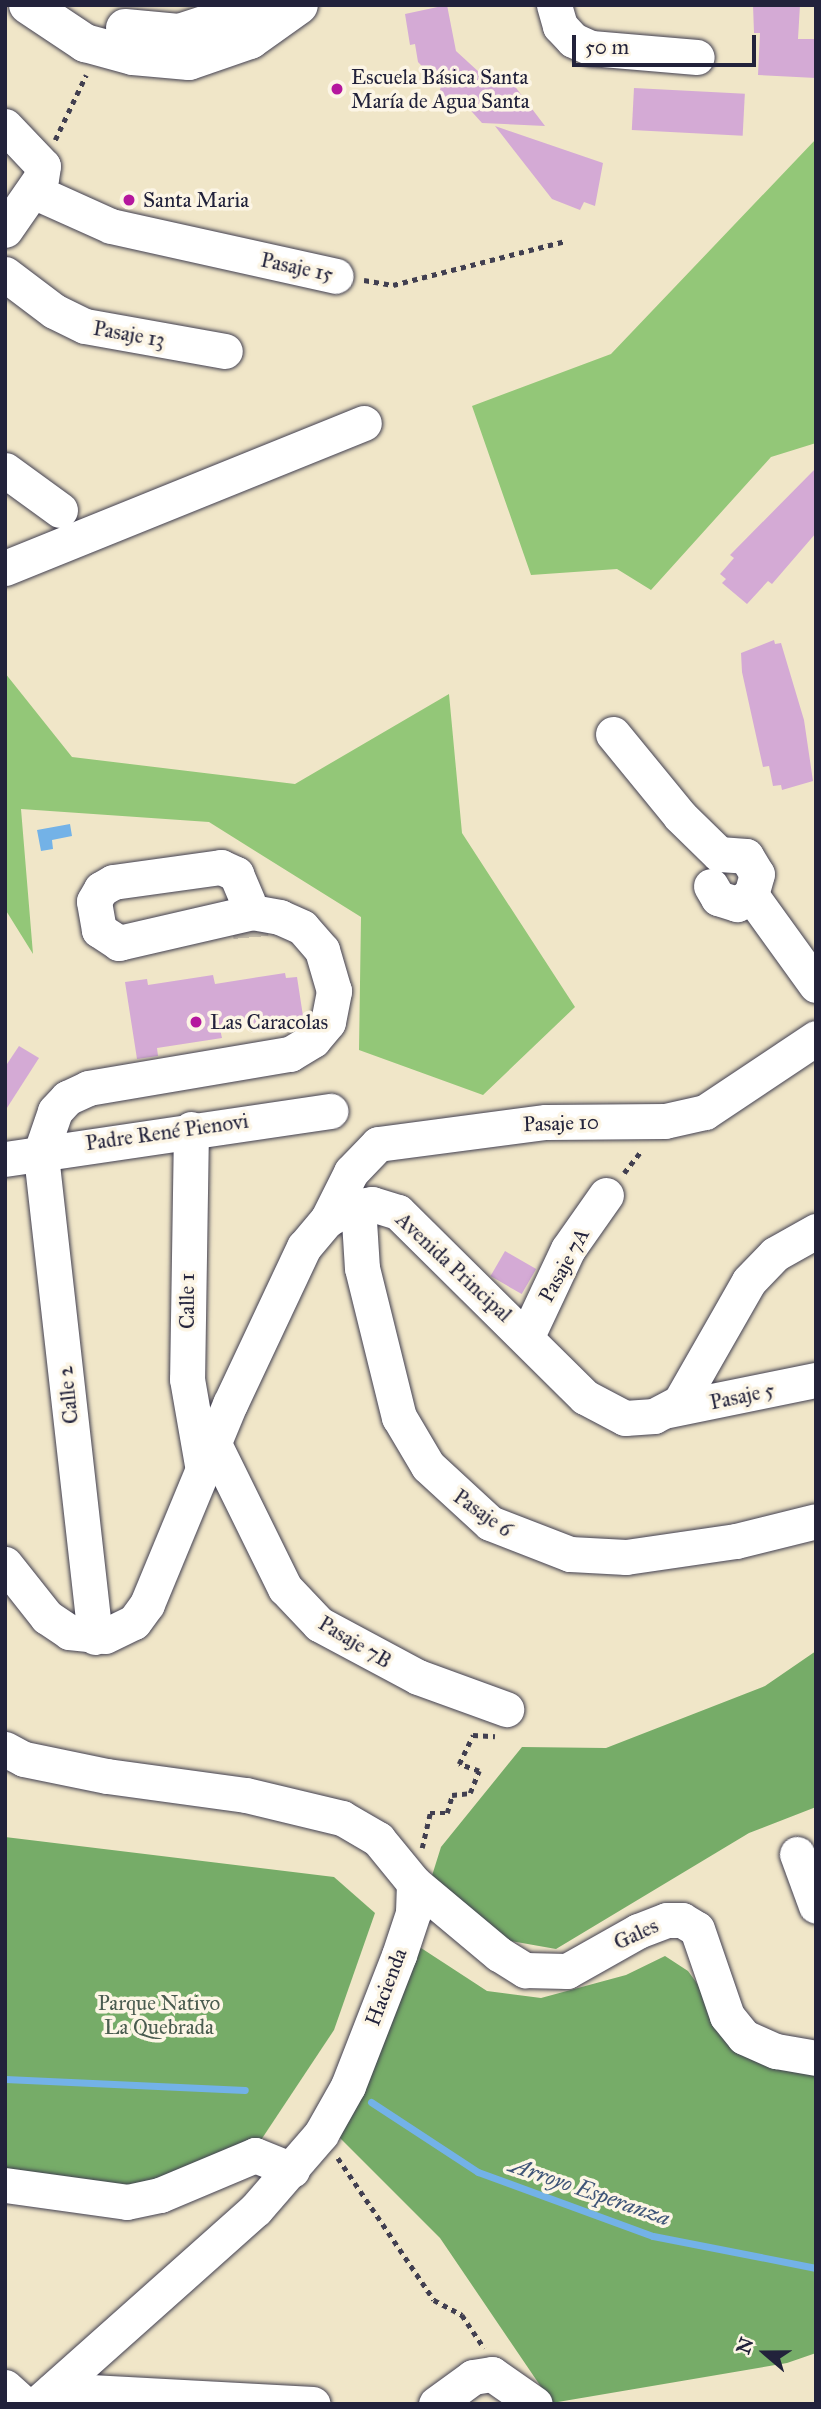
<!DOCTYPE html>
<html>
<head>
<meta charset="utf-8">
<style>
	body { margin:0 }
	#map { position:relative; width:821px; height:2409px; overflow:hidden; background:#f0e6c8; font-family:"IM FELL Great Primer",serif }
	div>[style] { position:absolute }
	.green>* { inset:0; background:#93c778 }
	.forest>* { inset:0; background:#76ac68 }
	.water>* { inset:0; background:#73b2e7 }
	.stream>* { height:7px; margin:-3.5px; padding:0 3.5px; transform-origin:3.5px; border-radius:3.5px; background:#73b2e7 }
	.building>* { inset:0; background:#d4aad5; transform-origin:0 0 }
	.minor-tunnel>* { height:35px; margin-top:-17.5px; transform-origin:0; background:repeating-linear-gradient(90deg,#c7bfac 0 35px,transparent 0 53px) }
	.path>* { height:4.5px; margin-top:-2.25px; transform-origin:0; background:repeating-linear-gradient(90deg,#413f50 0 5px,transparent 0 10px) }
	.roads { filter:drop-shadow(0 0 2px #413f50) drop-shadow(0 0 2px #413f50) }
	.minor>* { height:35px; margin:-17.5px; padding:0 17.5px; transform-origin:17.5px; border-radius:17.5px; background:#fff }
	.major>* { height:38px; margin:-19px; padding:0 19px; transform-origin:19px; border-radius:19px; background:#fff }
	.dots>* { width:19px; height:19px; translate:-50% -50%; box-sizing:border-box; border:4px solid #fcf5e5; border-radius:50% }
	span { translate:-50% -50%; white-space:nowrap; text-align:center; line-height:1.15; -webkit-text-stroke:7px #fcf5e5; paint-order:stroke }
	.poi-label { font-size:21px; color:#22223b }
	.left { translate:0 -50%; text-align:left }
	.street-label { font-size:21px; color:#22223b }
	.park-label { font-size:21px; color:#4a5c50 }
	.water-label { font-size:23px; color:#3e5477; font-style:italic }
	.frame { position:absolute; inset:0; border:7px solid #22223b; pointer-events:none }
	.north { position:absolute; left:730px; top:2318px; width:70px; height:70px; -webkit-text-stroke:5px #fcf5e5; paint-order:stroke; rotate:290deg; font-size:19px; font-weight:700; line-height:28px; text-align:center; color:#22223b }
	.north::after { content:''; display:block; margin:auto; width:24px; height:32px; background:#22223b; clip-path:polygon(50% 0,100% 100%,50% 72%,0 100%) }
	.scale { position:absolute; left:572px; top:35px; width:184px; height:32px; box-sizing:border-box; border:4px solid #22223b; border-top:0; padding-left:9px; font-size:21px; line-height:24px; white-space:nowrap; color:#22223b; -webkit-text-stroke:5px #fcf5e5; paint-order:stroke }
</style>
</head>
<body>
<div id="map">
	<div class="green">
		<i style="clip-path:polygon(816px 139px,816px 443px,771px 457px,651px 590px,617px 569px,531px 575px,472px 406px,611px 354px)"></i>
		<i style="clip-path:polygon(5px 673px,72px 757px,295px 784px,449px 694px,462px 833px,575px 1007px,483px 1095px,359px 1050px,361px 917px,209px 822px,21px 809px,33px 954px,5px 909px)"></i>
	</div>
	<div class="forest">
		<i style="clip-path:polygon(816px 1651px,816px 1807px,749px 1833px,556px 1949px,500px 1939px,430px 1882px,441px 1847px,522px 1747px,606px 1748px,765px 1686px)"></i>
		<i style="clip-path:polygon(5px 1837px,334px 1877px,375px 1913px,334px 2030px,261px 2140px,206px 2189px,5px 2179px)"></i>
		<i style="clip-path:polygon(418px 1946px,487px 1991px,541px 1998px,626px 1975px,665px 1956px,688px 1971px,730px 2029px,816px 2068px,816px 2353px,787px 2363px,552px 2403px,440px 2238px,339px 2137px)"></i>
	</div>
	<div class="water">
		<i style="clip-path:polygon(70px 824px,72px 836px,52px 840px,53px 849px,41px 851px,37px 830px)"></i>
	</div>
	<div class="stream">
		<i style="left:5px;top:2079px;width:240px;rotate:2.6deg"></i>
		<i style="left:371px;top:2102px;width:128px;rotate:33.2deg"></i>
		<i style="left:478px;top:2172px;width:186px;rotate:20.1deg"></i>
		<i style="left:653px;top:2236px;width:166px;rotate:11.1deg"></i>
	</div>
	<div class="building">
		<i style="clip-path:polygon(447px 5px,456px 51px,492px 84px,504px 72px,545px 126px,482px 123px,464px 103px,455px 112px,439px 94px,441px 86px,418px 62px,415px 44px,410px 45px,405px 14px)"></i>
		<i style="clip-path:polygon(753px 5px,800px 5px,798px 39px,816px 39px,816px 78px,758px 75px,760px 33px,754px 33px)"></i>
		<i style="left:634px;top:88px;width:111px;height:42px;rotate:3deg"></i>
		<i style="clip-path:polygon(495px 126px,603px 163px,595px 206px,584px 202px,580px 210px,552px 199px)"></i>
		<i style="clip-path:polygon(816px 468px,816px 533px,772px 584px,768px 581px,747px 604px,722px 583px,726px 579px,720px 574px,734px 558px,730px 555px)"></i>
		<i style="clip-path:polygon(774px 640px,775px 644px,781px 643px,804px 720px,813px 781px,782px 790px,781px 785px,773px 786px,769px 766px,763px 767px,742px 672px,741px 653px)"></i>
		<i style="clip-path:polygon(285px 973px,286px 978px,297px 977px,303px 1016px,220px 1029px,222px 1038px,157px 1048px,158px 1056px,137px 1059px,125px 982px,147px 979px,148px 985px,213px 975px,215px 984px)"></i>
		<i style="clip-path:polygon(19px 1046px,39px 1058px,5px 1111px,5px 1067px)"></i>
		<i style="left:505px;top:1251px;width:36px;height:29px;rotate:30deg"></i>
	</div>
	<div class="minor-tunnel">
		<i style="left:248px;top:902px;width:48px;rotate:85.2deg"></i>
	</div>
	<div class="path">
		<i style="left:55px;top:140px;width:72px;rotate:-64.5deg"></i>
		<i style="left:364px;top:280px;width:29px;rotate:10deg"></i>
		<i style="left:393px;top:285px;width:178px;rotate:-14.3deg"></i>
		<i style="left:624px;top:1173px;width:29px;rotate:-52deg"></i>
		<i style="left:422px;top:1848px;width:36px;rotate:-77deg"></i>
		<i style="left:430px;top:1813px;width:17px"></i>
		<i style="left:447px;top:1813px;width:19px;rotate:-74deg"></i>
		<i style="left:452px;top:1795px;width:18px;rotate:-6deg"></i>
		<i style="left:470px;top:1793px;width:24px;rotate:-68deg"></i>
		<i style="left:479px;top:1771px;width:21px;rotate:-161deg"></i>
		<i style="left:459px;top:1764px;width:32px;rotate:-64deg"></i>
		<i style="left:473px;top:1735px;width:22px;rotate:3deg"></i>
		<i style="left:338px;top:2158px;width:171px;rotate:55.9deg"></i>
		<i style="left:434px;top:2300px;width:32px;rotate:28deg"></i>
		<i style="left:462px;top:2315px;width:40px;rotate:56deg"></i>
	</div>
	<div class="roads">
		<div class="minor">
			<i style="left:554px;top:5px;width:22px;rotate:74deg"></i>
			<i style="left:560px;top:26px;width:19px;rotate:47deg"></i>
			<i style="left:573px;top:40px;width:20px;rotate:24deg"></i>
			<i style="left:591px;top:48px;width:106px;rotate:4.9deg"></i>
			<i style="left:5px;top:126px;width:55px;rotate:46.5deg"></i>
			<i style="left:43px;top:166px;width:12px;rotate:99deg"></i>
			<i style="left:41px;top:178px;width:63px;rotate:124.7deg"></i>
			<i style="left:33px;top:191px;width:85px;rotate:24.2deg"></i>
			<i style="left:111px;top:226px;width:230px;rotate:12.5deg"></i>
			<i style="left:5px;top:274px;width:61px;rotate:37.1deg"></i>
			<i style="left:54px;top:311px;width:34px;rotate:26deg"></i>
			<i style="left:85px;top:326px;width:142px;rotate:10.1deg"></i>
			<i style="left:5px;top:470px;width:68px;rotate:36deg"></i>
			<i style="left:5px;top:568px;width:387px;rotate:-22deg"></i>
			<i style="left:613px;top:734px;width:106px;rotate:50.7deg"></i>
			<i style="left:680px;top:816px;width:54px;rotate:44.3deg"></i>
			<i style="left:719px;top:854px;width:27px;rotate:4deg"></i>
			<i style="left:746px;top:856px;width:21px;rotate:59deg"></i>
			<i style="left:757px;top:874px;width:22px;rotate:106deg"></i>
			<i style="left:751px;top:895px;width:111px;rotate:54.2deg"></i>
			<i style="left:711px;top:886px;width:14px;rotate:60deg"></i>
			<i style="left:718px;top:898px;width:20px;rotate:18deg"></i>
			<i style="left:737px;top:904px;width:17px;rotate:-33deg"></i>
			<i style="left:191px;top:1129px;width:250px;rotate:90.9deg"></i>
			<i style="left:187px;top:1379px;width:93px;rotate:80.1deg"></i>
			<i style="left:5px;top:1159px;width:329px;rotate:-8.4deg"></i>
			<i style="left:358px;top:1205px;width:63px;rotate:86.4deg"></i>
			<i style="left:362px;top:1268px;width:154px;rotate:76.1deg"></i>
			<i style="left:399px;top:1417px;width:57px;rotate:59.4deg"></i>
			<i style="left:428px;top:1466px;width:84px;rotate:42.6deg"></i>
			<i style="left:490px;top:1523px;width:86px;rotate:21.2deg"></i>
			<i style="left:570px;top:1554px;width:56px;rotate:3.1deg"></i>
			<i style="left:626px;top:1557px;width:111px;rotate:-8.3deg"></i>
			<i style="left:736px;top:1541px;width:82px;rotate:-14deg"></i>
			<i style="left:327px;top:1220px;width:54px;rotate:-63.4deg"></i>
			<i style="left:351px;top:1172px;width:39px;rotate:-46deg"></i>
			<i style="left:378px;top:1144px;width:169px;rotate:-7.5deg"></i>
			<i style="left:546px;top:1122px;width:119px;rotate:-0.5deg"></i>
			<i style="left:665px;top:1121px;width:41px;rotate:-12.7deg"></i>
			<i style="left:705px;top:1112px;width:133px;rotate:-33.7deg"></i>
			<i style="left:527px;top:1336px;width:96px;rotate:-64.8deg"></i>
			<i style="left:568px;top:1249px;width:66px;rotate:-54.9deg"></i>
			<i style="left:668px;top:1410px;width:151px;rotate:-11.5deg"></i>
			<i style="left:214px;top:1444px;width:161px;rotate:63.8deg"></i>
			<i style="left:285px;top:1588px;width:50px;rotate:46.6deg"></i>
			<i style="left:319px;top:1624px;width:112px;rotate:28.2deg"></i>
			<i style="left:418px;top:1677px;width:94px;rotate:20deg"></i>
			<i style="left:5px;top:1564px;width:68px;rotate:51.6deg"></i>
			<i style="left:47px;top:1617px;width:27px;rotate:34deg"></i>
			<i style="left:69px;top:1632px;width:36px;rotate:6deg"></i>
			<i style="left:105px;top:1636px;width:32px;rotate:-26deg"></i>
			<i style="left:134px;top:1622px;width:22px;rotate:-54deg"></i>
			<i style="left:147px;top:1604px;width:217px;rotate:-67.5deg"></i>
			<i style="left:230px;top:1404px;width:174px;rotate:-64.8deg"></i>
			<i style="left:304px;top:1247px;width:35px;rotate:-50deg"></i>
			<i style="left:327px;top:1220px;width:23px;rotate:-31deg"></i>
			<i style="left:347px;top:1208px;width:25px;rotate:-9deg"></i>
			<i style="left:372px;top:1204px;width:27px;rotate:17deg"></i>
			<i style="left:398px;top:1212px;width:263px;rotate:44.7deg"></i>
			<i style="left:585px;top:1397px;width:45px;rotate:27.7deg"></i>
			<i style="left:625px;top:1418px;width:29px;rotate:-4deg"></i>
			<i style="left:654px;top:1416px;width:30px;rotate:-28deg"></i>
			<i style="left:680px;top:1402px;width:139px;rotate:-60.3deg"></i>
			<i style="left:749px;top:1281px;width:37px;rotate:-46deg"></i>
			<i style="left:775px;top:1254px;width:47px;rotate:-29.3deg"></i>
			<i style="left:95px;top:1637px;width:488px;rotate:-96.4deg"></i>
			<i style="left:41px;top:1152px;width:43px;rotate:-71.1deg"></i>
			<i style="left:55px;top:1111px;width:18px;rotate:-47deg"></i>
			<i style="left:67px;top:1098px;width:23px;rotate:-25deg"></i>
			<i style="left:88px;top:1088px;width:205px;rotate:-9.6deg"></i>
			<i style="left:290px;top:1054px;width:27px;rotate:-31deg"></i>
			<i style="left:313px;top:1040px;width:23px;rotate:-50deg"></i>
			<i style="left:328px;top:1022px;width:32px;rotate:-79deg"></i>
			<i style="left:334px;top:991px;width:43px;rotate:-106.3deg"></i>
			<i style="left:322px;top:950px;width:30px;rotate:-131deg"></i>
			<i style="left:302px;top:927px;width:24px;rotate:-156deg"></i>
			<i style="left:280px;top:917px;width:27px;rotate:-170deg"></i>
			<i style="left:253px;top:912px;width:138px;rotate:167deg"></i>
			<i style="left:119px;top:943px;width:24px;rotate:-147deg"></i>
			<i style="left:99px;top:930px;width:29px;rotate:-100deg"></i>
			<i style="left:94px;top:901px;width:14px;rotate:-60deg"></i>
			<i style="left:101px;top:889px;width:14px;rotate:-30deg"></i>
			<i style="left:113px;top:882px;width:109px;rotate:-7.9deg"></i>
			<i style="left:221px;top:867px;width:17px;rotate:25deg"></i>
			<i style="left:236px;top:874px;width:30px;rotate:67deg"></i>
			<i style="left:5px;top:1749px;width:21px;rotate:28deg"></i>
			<i style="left:24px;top:1759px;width:85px;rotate:11.6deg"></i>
			<i style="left:107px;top:1776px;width:140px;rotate:7.8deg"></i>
			<i style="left:246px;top:1795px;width:99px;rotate:13.5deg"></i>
			<i style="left:342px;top:1818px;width:42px;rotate:30.3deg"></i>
			<i style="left:378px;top:1839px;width:57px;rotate:50.7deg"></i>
			<i style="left:414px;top:1883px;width:30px;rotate:92deg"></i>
			<i style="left:413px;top:1913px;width:44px;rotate:108.4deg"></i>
			<i style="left:399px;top:1955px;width:141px;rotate:111.3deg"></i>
			<i style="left:348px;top:2086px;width:55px;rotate:119.4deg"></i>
			<i style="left:321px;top:2134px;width:99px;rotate:130.9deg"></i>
			<i style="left:256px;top:2209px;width:293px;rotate:138.3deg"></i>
			<i style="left:797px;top:1854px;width:55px;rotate:69.9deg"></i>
			<i style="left:414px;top:1883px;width:111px;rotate:39.9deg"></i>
			<i style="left:499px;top:1954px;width:31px;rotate:32deg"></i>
			<i style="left:525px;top:1970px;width:42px;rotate:1.4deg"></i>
			<i style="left:567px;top:1971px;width:81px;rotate:-29.4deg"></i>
			<i style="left:638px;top:1931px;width:31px;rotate:-21deg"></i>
			<i style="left:667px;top:1920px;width:15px"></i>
			<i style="left:682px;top:1920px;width:17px;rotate:31deg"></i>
			<i style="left:697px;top:1929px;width:92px;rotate:71deg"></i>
			<i style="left:727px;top:2016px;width:27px;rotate:51deg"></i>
			<i style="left:744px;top:2037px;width:35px;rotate:24deg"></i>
			<i style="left:776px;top:2051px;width:41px;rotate:9.9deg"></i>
			<i style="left:5px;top:2185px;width:123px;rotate:7.9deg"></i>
			<i style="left:127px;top:2202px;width:34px;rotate:-12deg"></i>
			<i style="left:160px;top:2195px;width:103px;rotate:-22.8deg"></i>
			<i style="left:255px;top:2155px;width:40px;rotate:22deg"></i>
			<i style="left:5px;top:2387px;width:25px;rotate:42deg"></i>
			<i style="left:53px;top:2390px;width:260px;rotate:3.1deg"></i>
			<i style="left:436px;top:2404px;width:46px;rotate:-36.1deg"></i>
			<i style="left:473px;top:2377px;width:19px;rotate:-9deg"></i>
			<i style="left:492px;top:2374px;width:52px;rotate:34.9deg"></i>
		</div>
		<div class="major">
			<i style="left:28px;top:5px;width:69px;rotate:33.7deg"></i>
			<i style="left:85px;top:43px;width:50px;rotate:15.2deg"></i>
			<i style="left:133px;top:56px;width:56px;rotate:5.1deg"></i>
			<i style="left:189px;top:61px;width:65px;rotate:-19deg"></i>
			<i style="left:250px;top:40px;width:60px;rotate:-35.5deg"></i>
			<i style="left:125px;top:28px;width:54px;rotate:5.3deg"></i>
			<i style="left:179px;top:33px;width:62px;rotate:-17.9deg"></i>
			<i style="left:238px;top:14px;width:14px;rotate:-39deg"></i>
		</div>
	</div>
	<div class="dots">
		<i style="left:337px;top:89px;background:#b5179e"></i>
		<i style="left:129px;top:200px;background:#b5179e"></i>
		<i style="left:196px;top:1022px;background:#b5179e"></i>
	</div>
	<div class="poi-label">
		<span class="left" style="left:351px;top:89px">Escuela Básica Santa<br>María de Agua Santa</span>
		<span class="left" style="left:143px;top:200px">Santa Maria</span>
		<span class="left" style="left:210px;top:1022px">Las Caracolas</span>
	</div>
	<div class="street-label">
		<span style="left:297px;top:267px;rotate:12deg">Pasaje 15</span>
		<span style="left:129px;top:334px;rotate:10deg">Pasaje 13</span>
		<span style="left:561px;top:1123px;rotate:-2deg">Pasaje 10</span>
		<span style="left:167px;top:1132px;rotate:-8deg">Padre René Pienovi</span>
		<span style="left:564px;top:1265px;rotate:-61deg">Pasaje 7A</span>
		<span style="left:454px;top:1267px;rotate:43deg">Avenida Principal</span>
		<span style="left:187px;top:1301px;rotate:-90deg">Calle 1</span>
		<span style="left:68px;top:1395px;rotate:-96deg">Calle 2</span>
		<span style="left:742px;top:1396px;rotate:-12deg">Pasaje 5</span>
		<span style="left:483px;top:1513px;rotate:35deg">Pasaje 6</span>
		<span style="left:355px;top:1642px;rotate:31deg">Pasaje 7B</span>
		<span style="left:636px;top:1934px;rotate:-25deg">Gales</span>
		<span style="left:386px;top:1987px;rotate:-69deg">Hacienda</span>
	</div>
	<div class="park-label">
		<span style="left:159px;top:2015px">Parque Nativo<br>La Quebrada</span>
	</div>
	<div class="water-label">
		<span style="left:590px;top:2191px;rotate:19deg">Arroyo Esperanza</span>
	</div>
	<div class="frame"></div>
	<div class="north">N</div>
	<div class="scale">50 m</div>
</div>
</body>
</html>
